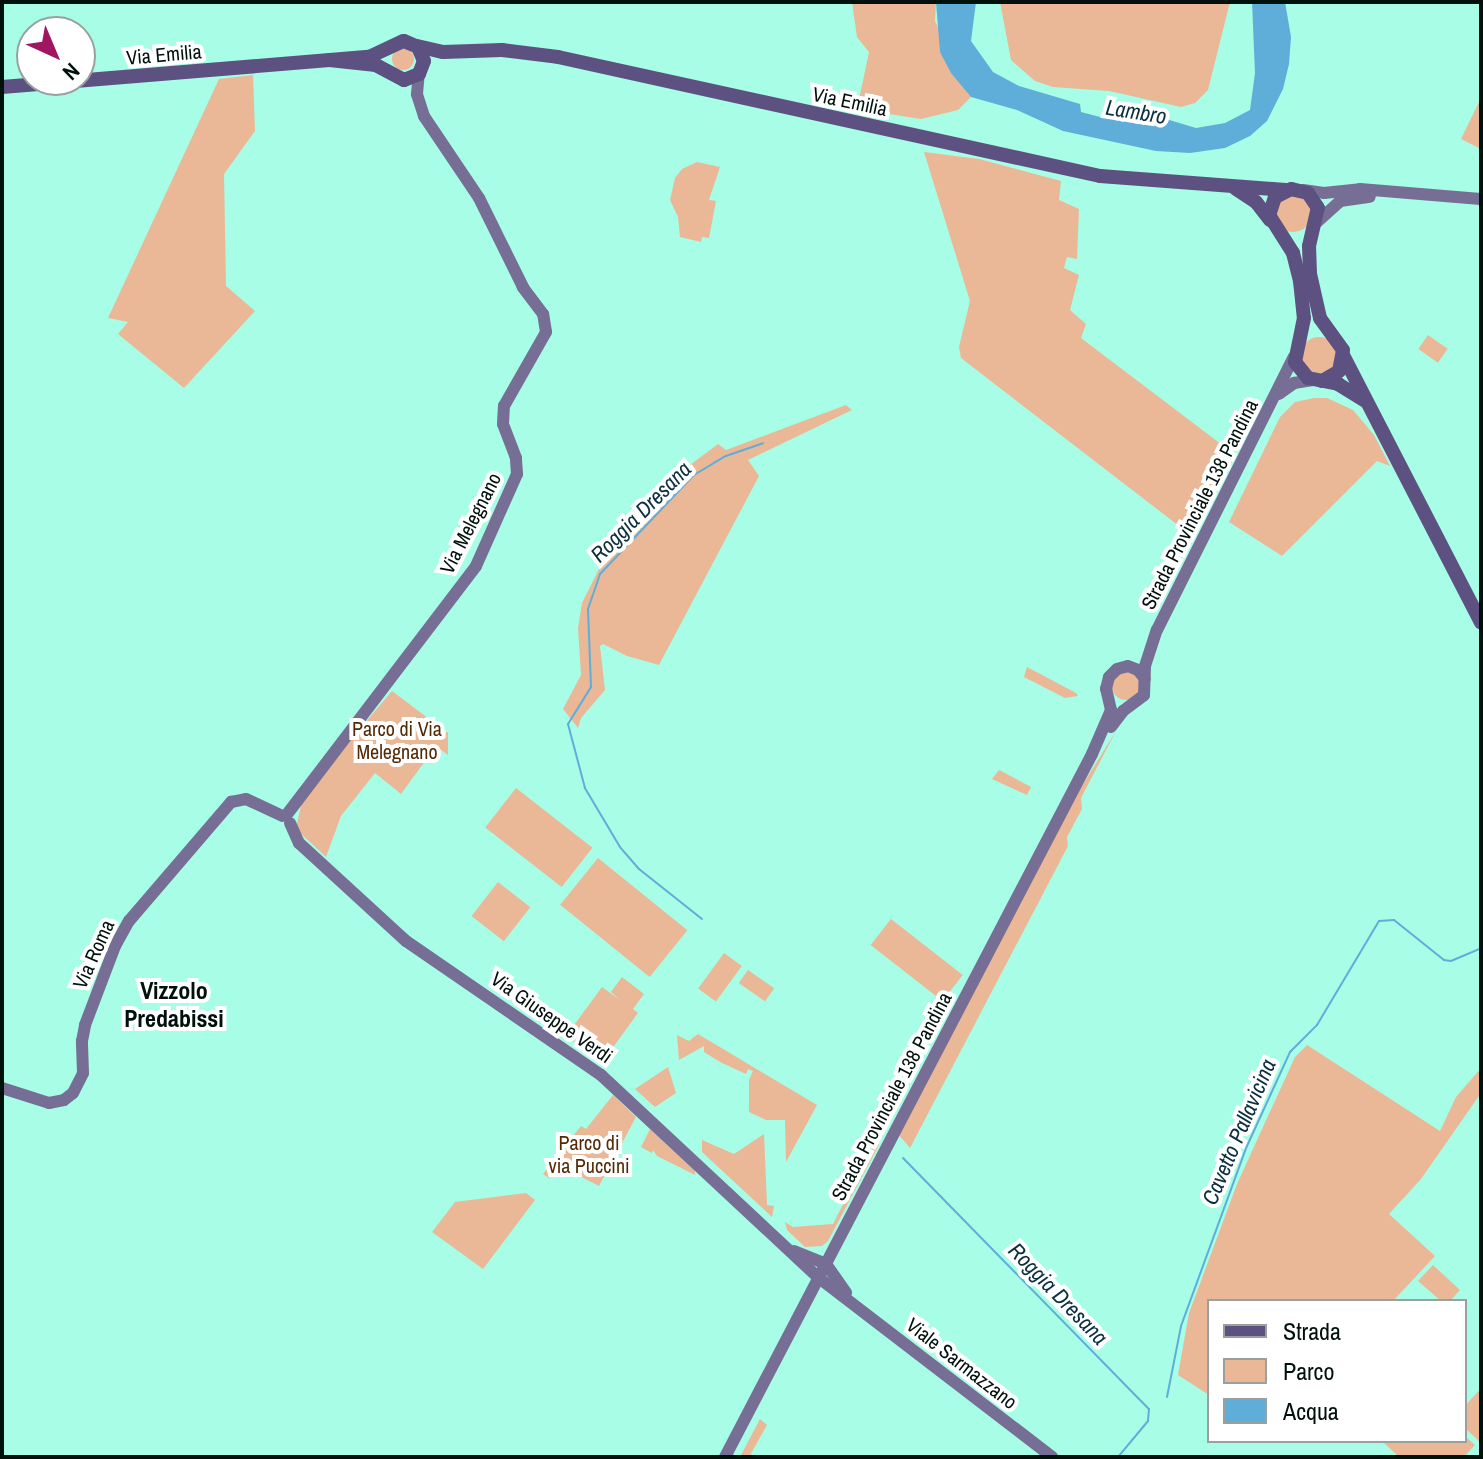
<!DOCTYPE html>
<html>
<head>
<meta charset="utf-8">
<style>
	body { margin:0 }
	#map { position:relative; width:1483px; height:1459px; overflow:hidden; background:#a7fde5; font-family:"Archivo Narrow",sans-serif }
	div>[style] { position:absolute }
	.green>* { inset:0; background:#eab897; transform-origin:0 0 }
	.round { border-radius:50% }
	.water>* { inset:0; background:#5fadd9 }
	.stream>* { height:2px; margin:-1px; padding:0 1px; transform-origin:1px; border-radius:1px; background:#5fadd9 }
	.secondary>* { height:12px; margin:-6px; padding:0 6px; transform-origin:6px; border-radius:6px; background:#776e96 }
	.primary>* { height:14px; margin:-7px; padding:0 7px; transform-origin:7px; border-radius:7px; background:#5d5181 }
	span { translate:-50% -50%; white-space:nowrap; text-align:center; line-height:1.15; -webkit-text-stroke:8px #fff; paint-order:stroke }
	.street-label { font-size:20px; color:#00110c }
	.park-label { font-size:20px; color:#542905 }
	.water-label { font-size:22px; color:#0b2f41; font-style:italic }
	.quarter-label { font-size:24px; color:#00110c; font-weight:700 }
	.frame { position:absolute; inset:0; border:4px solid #00110c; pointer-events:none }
	.legend { position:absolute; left:1207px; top:1299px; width:260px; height:144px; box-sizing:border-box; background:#fff; border:2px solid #99a09e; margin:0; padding:10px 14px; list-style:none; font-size:24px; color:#00110c }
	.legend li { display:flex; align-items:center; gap:16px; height:40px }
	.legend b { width:40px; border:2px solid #99a09e }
	.north { position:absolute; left:16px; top:16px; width:80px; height:80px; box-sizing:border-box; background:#fff; border:2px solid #99a09e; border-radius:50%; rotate:136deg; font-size:22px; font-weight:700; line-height:32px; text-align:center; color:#00110c }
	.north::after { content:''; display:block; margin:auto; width:28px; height:36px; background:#a11661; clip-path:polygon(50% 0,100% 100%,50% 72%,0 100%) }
</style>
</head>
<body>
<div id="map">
	<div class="green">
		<i style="clip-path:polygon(852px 2px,936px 2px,935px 21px,971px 97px,958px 110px,921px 119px,857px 109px,869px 52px,857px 37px)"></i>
		<i style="clip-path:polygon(1000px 2px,1230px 2px,1208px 90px,1195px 103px,1181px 107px,1109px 91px,1053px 87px,1035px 81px,1011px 60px)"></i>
		<i class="round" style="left:392px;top:48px;width:22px;height:22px"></i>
		<i style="clip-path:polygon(253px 75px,255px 131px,224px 174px,226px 286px,255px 311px,184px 388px,118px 334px,128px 322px,108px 318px,219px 79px)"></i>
		<i style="clip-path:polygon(1481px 98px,1481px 149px,1461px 139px)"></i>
		<i style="clip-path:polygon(924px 152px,979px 159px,1061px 181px,1059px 200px,1079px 209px,1077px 259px,1067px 257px,1064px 268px,1079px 275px,1070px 310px,1086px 324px,1081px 338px,1234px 454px,1192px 536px,961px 358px,959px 347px,970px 301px)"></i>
		<i style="clip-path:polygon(697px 162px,720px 167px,709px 200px,716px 201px,709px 238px,702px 237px,701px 242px,680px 237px,678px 217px,670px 200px,675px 178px,682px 169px)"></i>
		<i class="round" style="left:1274px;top:194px;width:38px;height:38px"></i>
		<i style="left:1428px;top:335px;width:24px;height:17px;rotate:35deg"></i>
		<i class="round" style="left:1301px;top:337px;width:36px;height:36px"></i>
		<i style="clip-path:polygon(1314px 398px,1327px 398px,1353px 410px,1374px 435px,1390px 466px,1377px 461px,1282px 556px,1229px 522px,1280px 417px,1295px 402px)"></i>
		<i style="clip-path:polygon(846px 405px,852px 410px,748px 460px,759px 476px,659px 665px,627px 656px,603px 644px,600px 646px,605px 690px,581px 718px,578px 728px,563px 709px,581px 675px,578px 628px,582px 603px,608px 551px,629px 522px,682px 471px,718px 444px,726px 450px)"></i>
		<i style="clip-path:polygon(1027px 667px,1076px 693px,1078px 696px,1065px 698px,1024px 677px)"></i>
		<i class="round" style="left:1112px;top:672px;width:28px;height:28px"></i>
		<i style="clip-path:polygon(392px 691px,448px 733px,448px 755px,436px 746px,401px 794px,375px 773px,341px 816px,326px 857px,296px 829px,303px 796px)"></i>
		<i style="clip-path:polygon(1116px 731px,1081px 798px,1082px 809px,1067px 837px,1068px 846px,910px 1148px,898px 1134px,1075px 797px)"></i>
		<i style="clip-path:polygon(999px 770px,1031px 787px,1027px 795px,992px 779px)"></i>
		<i style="left:516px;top:788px;width:97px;height:50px;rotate:38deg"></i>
		<i style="left:598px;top:858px;width:115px;height:60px;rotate:39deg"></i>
		<i style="left:498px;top:882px;width:41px;height:43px;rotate:38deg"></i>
		<i style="left:891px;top:919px;width:91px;height:33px;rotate:38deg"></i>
		<i style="left:724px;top:953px;width:22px;height:44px;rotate:36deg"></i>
		<i style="left:748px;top:970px;width:32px;height:16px;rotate:35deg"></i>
		<i style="clip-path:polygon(622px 977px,644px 994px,633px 1009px,638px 1013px,603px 1061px,566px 1036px,602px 987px,620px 1000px,611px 992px)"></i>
		<i style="clip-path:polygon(698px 1034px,817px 1105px,786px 1162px,785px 1120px,766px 1120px,749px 1112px,749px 1080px,753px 1071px,748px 1069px,746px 1074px,720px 1062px,704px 1052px,704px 1046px,679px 1060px,677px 1035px,689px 1041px)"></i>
		<i style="clip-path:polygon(1307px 1045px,1440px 1131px,1456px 1097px,1481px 1068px,1481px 1093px,1421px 1179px,1389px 1214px,1435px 1256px,1393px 1301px,1209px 1301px,1209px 1395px,1178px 1375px,1189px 1313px,1237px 1184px,1295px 1057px)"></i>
		<i style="clip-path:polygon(668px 1067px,676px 1093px,655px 1107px,635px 1089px)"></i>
		<i style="clip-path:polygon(613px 1095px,636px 1117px,599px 1186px,560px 1166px,549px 1178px,543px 1174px,581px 1126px,586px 1129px)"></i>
		<i style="clip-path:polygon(650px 1129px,695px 1171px,695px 1175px,657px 1156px,653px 1150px,652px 1153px,641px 1147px)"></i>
		<i style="clip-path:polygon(764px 1134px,767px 1205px,774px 1206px,772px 1217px,702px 1152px,702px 1140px,734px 1154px)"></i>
		<i style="clip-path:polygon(876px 1140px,879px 1145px,828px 1241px,822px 1246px,805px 1247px,787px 1230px,785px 1222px,793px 1227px,833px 1224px)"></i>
		<i style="clip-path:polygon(526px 1193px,535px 1200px,483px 1269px,432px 1232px,455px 1202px)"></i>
		<i style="clip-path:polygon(1433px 1265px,1460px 1290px,1450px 1301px,1441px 1301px,1418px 1281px)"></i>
		<i style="clip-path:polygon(1481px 1388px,1481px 1443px,1465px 1428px,1465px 1406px)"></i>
		<i style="clip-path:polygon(760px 1419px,767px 1425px,749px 1457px,740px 1457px)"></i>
		<i style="clip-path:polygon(1465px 1436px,1475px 1445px,1464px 1457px,1399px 1457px,1382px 1441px,1465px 1441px)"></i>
	</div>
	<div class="water">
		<i style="clip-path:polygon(936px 2px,976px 2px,971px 41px,993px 72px,1019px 86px,1080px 104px,1081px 112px,1100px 117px,1146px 113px,1196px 128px,1225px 123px,1250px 110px,1255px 73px,1252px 2px,1285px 2px,1291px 37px,1289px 64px,1283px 89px,1267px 121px,1250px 136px,1225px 148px,1190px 153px,1156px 151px,1063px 131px,1017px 110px,971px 97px,951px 73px,940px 52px)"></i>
	</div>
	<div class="stream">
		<i style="left:702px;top:919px;width:80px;rotate:-141.6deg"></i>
		<i style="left:639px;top:869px;width:29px;rotate:-131deg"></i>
		<i style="left:620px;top:847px;width:69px;rotate:-120.7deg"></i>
		<i style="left:585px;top:788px;width:66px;rotate:-104.9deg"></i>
		<i style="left:568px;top:724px;width:44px;rotate:-58.1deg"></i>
		<i style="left:591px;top:687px;width:78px;rotate:-92.2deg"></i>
		<i style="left:588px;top:609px;width:37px;rotate:-71deg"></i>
		<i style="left:600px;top:574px;width:137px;rotate:-46.5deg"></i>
		<i style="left:694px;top:475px;width:37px;rotate:-31deg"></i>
		<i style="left:726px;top:456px;width:39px;rotate:-19deg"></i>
		<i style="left:903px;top:1158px;width:351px;rotate:45.6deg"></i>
		<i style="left:1149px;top:1409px;width:12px;rotate:95deg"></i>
		<i style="left:1148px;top:1421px;width:47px;rotate:129.8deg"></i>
		<i style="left:1167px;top:1397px;width:72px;rotate:-78.8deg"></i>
		<i style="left:1181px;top:1326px;width:192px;rotate:-69.9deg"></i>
		<i style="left:1247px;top:1146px;width:103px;rotate:-65.4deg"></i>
		<i style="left:1290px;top:1052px;width:38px;rotate:-45deg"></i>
		<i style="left:1317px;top:1025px;width:121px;rotate:-59.2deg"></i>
		<i style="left:1379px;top:921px;width:15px;rotate:-4deg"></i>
		<i style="left:1394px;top:920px;width:64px;rotate:38.7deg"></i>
		<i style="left:1444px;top:960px;width:7px;rotate:8deg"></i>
		<i style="left:1451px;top:961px;width:33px;rotate:-23deg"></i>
	</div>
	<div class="secondary">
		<i style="left:1303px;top:190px;width:21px;rotate:8deg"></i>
		<i style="left:1324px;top:193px;width:36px;rotate:-6deg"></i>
		<i style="left:1360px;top:189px;width:121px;rotate:4.7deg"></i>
		<i style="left:1317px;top:222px;width:31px;rotate:-42deg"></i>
		<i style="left:1340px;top:201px;width:30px;rotate:-8deg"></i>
		<i style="left:1279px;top:394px;width:19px;rotate:-36deg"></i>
		<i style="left:1294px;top:383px;width:19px;rotate:-9deg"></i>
		<i style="left:1111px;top:727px;width:20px;rotate:-53deg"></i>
		<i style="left:1123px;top:711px;width:26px;rotate:-37deg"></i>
		<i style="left:1144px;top:695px;width:29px;rotate:-88deg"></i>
		<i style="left:1145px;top:666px;width:38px;rotate:-72deg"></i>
		<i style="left:1157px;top:630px;width:305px;rotate:-63.4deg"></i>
		<i style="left:288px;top:813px;width:310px;rotate:-52.7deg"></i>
		<i style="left:476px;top:566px;width:101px;rotate:-66deg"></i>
		<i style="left:517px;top:474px;width:16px;rotate:-94deg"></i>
		<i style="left:516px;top:458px;width:36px;rotate:-111deg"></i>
		<i style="left:503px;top:424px;width:18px;rotate:-87deg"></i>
		<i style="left:504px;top:406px;width:85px;rotate:-60.4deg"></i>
		<i style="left:546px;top:332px;width:18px;rotate:-99deg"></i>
		<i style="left:543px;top:314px;width:34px;rotate:-127deg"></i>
		<i style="left:523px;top:287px;width:99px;rotate:-116.3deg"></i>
		<i style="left:479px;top:198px;width:99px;rotate:-123.9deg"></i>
		<i style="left:424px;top:116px;width:23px;rotate:-108deg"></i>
		<i style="left:417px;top:94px;width:21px;rotate:-85deg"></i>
		<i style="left:290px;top:823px;width:22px;rotate:66deg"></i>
		<i style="left:299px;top:843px;width:145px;rotate:42.5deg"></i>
		<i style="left:406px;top:941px;width:237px;rotate:34.5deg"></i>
		<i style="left:601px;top:1075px;width:298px;rotate:43deg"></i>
		<i style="left:819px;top:1278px;width:294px;rotate:37.5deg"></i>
		<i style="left:2px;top:1088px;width:49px;rotate:17.7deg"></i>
		<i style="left:49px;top:1103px;width:15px;rotate:-11deg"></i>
		<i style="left:64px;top:1100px;width:11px;rotate:-38deg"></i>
		<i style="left:73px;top:1093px;width:22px;rotate:-63deg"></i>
		<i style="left:83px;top:1073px;width:32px;rotate:-92deg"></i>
		<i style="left:82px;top:1041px;width:16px;rotate:-79deg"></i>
		<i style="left:85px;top:1025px;width:85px;rotate:-69.2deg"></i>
		<i style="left:115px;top:946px;width:29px;rotate:-61deg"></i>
		<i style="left:129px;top:921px;width:157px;rotate:-49.4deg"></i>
		<i style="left:231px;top:802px;width:15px;rotate:-11deg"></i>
		<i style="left:246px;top:799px;width:40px;rotate:25deg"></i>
		<i style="left:794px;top:1251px;width:35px;rotate:22deg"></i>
		<i style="left:826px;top:1264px;width:35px;rotate:55deg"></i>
		<i style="left:725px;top:1457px;width:793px;rotate:-62.43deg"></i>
		<i style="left:1092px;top:754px;width:48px;rotate:-66.6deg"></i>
		<i style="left:1111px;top:710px;width:22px;rotate:-103deg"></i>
		<i style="left:1106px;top:689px;width:12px;rotate:-76deg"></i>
		<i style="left:1109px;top:677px;width:11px;rotate:-45deg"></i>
		<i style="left:1117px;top:669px;width:11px;rotate:-15deg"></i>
		<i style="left:1128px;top:666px;width:11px;rotate:22deg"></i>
		<i style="left:1138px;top:670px;width:11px;rotate:52deg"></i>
	</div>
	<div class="primary">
		<i style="left:417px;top:46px;width:27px;rotate:13deg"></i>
		<i style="left:443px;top:52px;width:59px;rotate:-1.9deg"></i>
		<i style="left:502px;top:50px;width:56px;rotate:7.1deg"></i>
		<i style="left:558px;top:57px;width:555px;rotate:12.38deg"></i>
		<i style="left:1100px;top:176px;width:186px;rotate:4.3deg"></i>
		<i style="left:2px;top:87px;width:368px;rotate:-4.7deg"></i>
		<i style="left:369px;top:57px;width:38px;rotate:-25deg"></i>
		<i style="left:404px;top:41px;width:15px;rotate:23deg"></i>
		<i style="left:418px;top:47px;width:15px;rotate:67deg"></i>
		<i style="left:424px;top:61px;width:14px;rotate:111deg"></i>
		<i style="left:419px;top:74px;width:16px;rotate:158deg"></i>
		<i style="left:404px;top:80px;width:32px;rotate:-152deg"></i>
		<i style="left:376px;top:65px;width:47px;rotate:-173.9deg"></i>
		<i style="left:1236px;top:189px;width:24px;rotate:33deg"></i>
		<i style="left:1256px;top:202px;width:23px;rotate:52deg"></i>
		<i style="left:1344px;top:357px;width:299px;rotate:62.7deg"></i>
		<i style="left:1322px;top:381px;width:20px;rotate:-30deg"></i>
		<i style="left:1339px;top:371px;width:21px;rotate:-79deg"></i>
		<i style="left:1343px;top:350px;width:39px;rotate:-126deg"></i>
		<i style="left:1320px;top:318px;width:45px;rotate:-102.8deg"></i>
		<i style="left:1310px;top:274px;width:28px;rotate:-92deg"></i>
		<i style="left:1309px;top:246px;width:39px;rotate:-77deg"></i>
		<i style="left:1318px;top:208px;width:18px;rotate:-124deg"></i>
		<i style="left:1308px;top:193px;width:17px;rotate:-167deg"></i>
		<i style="left:1291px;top:189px;width:18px;rotate:153deg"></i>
		<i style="left:1275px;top:197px;width:19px;rotate:108deg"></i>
		<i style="left:1269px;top:215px;width:45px;rotate:57.7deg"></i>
		<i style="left:1293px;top:253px;width:29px;rotate:76deg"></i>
		<i style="left:1300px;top:281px;width:37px;rotate:84deg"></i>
		<i style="left:1304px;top:318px;width:45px;rotate:101.6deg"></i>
		<i style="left:1295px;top:362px;width:21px;rotate:51deg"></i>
		<i style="left:1308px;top:378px;width:31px;rotate:11deg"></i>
		<i style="left:1338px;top:384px;width:31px;rotate:32deg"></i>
	</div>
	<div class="street-label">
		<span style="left:164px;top:54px;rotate:-5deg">Via Emilia</span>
		<span style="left:850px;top:101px;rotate:12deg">Via Emilia</span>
		<span style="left:1199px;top:504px;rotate:-63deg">Strada Provinciale 138 Pandina</span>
		<span style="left:470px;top:523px;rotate:-63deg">Via Melegnano</span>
		<span style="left:93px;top:954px;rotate:-66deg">Via Roma</span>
		<span style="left:552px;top:1017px;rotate:35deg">Via Giuseppe Verdi</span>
		<span style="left:891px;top:1096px;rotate:-62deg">Strada Provinciale 138 Pandina</span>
		<span style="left:962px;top:1363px;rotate:38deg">Viale Sarmazzano</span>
	</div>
	<div class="park-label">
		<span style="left:397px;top:740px">Parco di Via<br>Melegnano</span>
		<span style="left:589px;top:1154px">Parco di<br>via Puccini</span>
	</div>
	<div class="water-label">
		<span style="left:1136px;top:112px;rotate:9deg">Lambro</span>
		<span style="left:641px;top:512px;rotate:-45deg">Roggia Dresana</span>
		<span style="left:1239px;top:1132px;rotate:-67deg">Cavetto Pallavicina</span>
		<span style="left:1058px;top:1294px;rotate:46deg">Roggia Dresana</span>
	</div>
	<div class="quarter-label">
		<span style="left:174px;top:1005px">Vizzolo<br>Predabissi</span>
	</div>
	<div class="frame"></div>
	<ul class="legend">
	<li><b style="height:10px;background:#5d5181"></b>Strada</li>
	<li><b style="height:22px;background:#eab897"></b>Parco</li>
	<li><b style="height:22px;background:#5fadd9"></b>Acqua</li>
	</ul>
	<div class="north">N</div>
</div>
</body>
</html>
